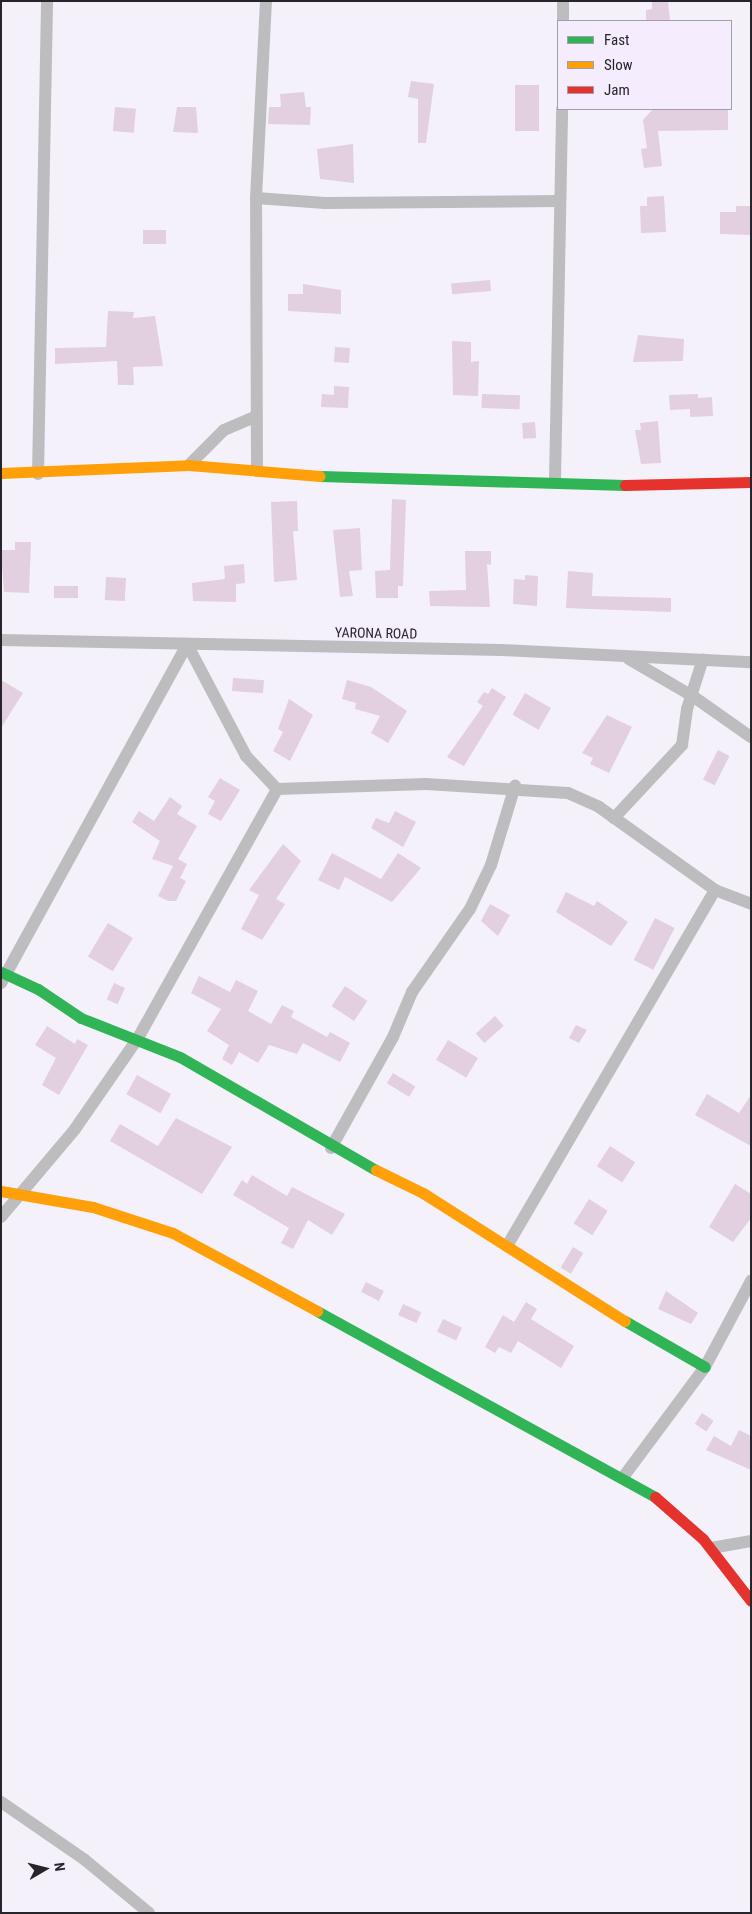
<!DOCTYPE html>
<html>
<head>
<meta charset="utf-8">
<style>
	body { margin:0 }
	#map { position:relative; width:752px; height:1914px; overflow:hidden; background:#f5f1fa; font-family:"Roboto Condensed",sans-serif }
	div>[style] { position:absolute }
	.building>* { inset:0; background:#e2cfdf; transform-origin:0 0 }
	.street>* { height:12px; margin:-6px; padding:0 6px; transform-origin:6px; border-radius:6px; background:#bdbdc0 }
	.fast>* { height:11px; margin:-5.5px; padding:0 5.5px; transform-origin:5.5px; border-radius:5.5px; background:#30b455 }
	.slow>* { height:11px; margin:-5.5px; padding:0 5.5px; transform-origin:5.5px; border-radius:5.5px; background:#ff9f0a }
	.jam>* { height:11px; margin:-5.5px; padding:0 5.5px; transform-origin:5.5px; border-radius:5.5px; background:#e5322d }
	span { translate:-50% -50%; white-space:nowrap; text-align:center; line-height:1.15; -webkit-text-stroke:4px #f5edfe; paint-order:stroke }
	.street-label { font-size:14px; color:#27242a }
	.frame { position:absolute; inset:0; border:2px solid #27242a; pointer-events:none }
	.legend { position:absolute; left:557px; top:20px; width:175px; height:90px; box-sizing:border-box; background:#f5edfe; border:1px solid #a39da9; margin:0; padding:6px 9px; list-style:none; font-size:15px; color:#27242a }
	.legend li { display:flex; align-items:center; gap:10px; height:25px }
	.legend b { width:25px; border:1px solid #a39da9 }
	.north { position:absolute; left:20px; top:1844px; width:50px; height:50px; -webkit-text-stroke:4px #f5edfe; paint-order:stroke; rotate:82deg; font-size:14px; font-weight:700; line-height:20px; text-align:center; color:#27242a }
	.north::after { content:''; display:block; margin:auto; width:18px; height:22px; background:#27242a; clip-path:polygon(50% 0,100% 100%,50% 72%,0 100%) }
</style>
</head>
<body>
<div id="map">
	<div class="building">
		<i style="clip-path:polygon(652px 1px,668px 1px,670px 21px,646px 21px,646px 10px,652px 9px)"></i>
		<i style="clip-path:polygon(411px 81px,434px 84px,426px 143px,418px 143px,418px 99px,408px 97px)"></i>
		<i style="left:515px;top:85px;width:24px;height:46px"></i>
		<i style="clip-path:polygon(304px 92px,306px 107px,311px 107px,310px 125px,268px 124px,269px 107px,281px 107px,280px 94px)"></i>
		<i style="left:115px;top:107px;width:21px;height:24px;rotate:5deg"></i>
		<i style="clip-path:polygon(177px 107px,196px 107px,198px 133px,173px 132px)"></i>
		<i style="clip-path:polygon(653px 109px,728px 109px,728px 130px,658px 131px,662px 166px,644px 168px,641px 149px,647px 148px,643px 120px)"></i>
		<i style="clip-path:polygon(353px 144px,354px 183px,320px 179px,317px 149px)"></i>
		<i style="clip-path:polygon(664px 196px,666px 232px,641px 233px,640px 206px,647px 206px,647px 197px)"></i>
		<i style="clip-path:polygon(736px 206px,751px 206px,750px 235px,720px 234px,720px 212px,736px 212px)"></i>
		<i style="left:143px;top:230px;width:23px;height:14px"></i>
		<i style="left:490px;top:280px;width:11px;height:39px;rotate:85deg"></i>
		<i style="clip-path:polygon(303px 284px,341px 290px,341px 314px,288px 311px,288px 294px,303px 294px)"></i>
		<i style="clip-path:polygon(108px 311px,134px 312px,133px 318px,155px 316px,163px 366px,133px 367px,134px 385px,118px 385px,117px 361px,55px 364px,55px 348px,106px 347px)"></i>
		<i style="clip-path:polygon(638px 335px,684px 339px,683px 361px,633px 362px)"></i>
		<i style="clip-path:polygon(452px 341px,471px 342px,471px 362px,479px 361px,478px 396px,453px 395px)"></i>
		<i style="left:335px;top:347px;width:15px;height:15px;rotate:4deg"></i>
		<i style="clip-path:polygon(334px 386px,349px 387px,348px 408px,321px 407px,322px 394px,334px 395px)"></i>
		<i style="left:482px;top:394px;width:38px;height:14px;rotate:2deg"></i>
		<i style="clip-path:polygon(698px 394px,698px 398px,712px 397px,713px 416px,690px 417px,690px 409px,670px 410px,669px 395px)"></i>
		<i style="clip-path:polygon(658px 421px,661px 463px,641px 464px,635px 430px,641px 430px,640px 423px)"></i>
		<i style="left:535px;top:422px;width:16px;height:13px;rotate:86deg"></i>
		<i style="clip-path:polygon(392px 499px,406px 500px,403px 586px,398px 586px,398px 598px,376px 598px,375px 571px,390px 570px)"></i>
		<i style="clip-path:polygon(297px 501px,298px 531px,293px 531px,297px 580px,274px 582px,271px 502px)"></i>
		<i style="clip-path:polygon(360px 528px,362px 570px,349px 571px,353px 596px,340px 597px,333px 530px)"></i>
		<i style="clip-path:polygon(15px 542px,31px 542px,29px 593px,4px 592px,1px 550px,15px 550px)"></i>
		<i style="clip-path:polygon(465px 551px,491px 551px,491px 565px,487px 564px,490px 607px,430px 606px,429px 591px,466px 590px)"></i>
		<i style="clip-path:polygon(244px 564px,245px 583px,236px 584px,236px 602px,193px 601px,192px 583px,225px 579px,224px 566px)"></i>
		<i style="clip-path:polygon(568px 571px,593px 573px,592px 596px,671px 598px,671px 612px,566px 608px)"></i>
		<i style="clip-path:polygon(525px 575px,538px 576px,537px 606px,513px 604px,514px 579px,525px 580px)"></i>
		<i style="left:106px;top:577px;width:20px;height:23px;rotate:3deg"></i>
		<i style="left:54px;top:586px;width:24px;height:12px"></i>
		<i style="left:233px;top:678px;width:31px;height:13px;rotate:4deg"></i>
		<i style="clip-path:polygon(1px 680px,23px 693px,1px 728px)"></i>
		<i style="clip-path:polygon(347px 680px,371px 687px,407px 711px,388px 743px,371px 733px,380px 716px,355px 709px,356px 703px,342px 699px)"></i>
		<i style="clip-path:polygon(492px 688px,506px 697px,464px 766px,447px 757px,483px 706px,477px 702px,484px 692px,488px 694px)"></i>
		<i style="left:525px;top:693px;width:30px;height:25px;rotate:30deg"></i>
		<i style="clip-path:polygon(289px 699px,313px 715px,290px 761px,273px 751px,283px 732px,278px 729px)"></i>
		<i style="clip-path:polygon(607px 715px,632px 727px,609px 773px,590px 764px,593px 758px,582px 753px)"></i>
		<i style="left:718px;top:750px;width:13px;height:33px;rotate:27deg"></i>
		<i style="clip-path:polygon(220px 778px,240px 790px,221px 821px,208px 814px,215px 801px,208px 797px)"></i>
		<i style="clip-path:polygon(170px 797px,182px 806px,177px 814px,197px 826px,178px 859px,187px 864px,180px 878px,186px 881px,176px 901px,168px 901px,158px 896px,173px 866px,152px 859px,160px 841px,132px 822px,139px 811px,154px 821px)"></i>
		<i style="clip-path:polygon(395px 811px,416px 822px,403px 847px,371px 828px,376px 818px,389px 823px)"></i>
		<i style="clip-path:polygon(283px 844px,301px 861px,276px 899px,285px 904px,262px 940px,241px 929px,259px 895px,249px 890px)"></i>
		<i style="clip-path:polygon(332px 853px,381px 879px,398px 853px,421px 868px,392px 902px,345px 877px,339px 890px,318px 880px)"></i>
		<i style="clip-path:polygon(566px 892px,594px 906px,597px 901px,628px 922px,611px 946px,556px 912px)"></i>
		<i style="clip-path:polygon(490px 904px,510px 915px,498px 936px,481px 921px)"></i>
		<i style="left:655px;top:918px;width:22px;height:47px;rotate:27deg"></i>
		<i style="left:108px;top:923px;width:29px;height:39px;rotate:31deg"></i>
		<i style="clip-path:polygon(199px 976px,230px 992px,236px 980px,258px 991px,248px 1011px,271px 1024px,282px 1005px,294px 1011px,291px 1017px,327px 1037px,330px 1032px,350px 1043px,340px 1062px,303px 1043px,297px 1054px,269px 1045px,258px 1063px,239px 1052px,232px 1065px,222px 1059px,229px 1045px,207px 1031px,221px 1009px,191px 993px)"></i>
		<i style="left:114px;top:983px;width:12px;height:18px;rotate:24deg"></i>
		<i style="left:345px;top:986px;width:27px;height:24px;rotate:34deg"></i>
		<i style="left:495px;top:1016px;width:13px;height:26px;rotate:48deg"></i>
		<i style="clip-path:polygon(576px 1025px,587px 1030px,579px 1043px,569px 1038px)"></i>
		<i style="clip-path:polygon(47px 1026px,75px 1044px,77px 1039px,88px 1045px,59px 1095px,42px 1085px,56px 1058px,35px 1045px)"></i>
		<i style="left:448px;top:1040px;width:35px;height:23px;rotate:31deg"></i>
		<i style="left:393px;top:1073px;width:26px;height:12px;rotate:31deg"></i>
		<i style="left:137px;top:1075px;width:39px;height:22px;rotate:29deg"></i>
		<i style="clip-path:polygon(707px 1094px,739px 1113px,751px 1095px,751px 1146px,695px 1115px)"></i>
		<i style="clip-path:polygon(176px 1118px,232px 1147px,202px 1194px,110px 1141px,120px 1124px,158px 1146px)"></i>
		<i style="left:610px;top:1146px;width:30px;height:24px;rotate:33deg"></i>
		<i style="clip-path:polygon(252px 1175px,287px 1196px,292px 1187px,345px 1214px,332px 1235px,308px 1220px,293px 1249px,281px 1243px,289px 1228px,233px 1195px,242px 1180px,247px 1184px)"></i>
		<i style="clip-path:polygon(735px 1184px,751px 1194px,751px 1218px,733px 1242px,709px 1227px)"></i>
		<i style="left:589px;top:1199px;width:22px;height:29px;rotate:32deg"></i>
		<i style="left:573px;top:1247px;width:12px;height:24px;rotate:31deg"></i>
		<i style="left:366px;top:1282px;width:20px;height:11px;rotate:27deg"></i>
		<i style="clip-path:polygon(666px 1291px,698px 1313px,691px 1324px,658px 1309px)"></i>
		<i style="clip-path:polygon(526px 1302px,537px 1309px,531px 1319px,574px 1346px,561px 1368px,518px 1341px,511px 1353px,499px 1347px,495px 1353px,485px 1347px,503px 1315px,514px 1322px)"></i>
		<i style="left:403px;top:1304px;width:20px;height:12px;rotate:24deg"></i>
		<i style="left:443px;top:1319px;width:21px;height:14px;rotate:25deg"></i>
		<i style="left:702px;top:1413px;width:14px;height:13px;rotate:34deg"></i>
		<i style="clip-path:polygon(739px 1430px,751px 1436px,751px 1470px,706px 1450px,714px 1436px,731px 1446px)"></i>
	</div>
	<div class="street">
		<i style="left:563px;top:1px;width:20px;rotate:90deg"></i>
		<i style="left:256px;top:198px;width:69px;rotate:4.1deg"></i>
		<i style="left:325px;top:203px;width:233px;rotate:-0.5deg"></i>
		<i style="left:189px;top:465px;width:49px;rotate:-45deg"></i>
		<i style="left:224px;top:430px;width:33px;rotate:-23deg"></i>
		<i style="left:257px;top:471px;width:273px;rotate:-90.2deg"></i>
		<i style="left:256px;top:198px;width:197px;rotate:-87.1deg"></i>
		<i style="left:38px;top:474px;width:473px;rotate:-88.9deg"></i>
		<i style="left:555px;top:480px;width:371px;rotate:-88.9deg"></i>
		<i style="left:1px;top:640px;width:501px;rotate:1.14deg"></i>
		<i style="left:502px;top:650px;width:249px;rotate:2.8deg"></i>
		<i style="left:629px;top:659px;width:75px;rotate:30.3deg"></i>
		<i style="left:694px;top:697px;width:70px;rotate:35.1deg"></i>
		<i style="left:277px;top:789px;width:149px;rotate:-1.9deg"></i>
		<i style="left:426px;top:784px;width:142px;rotate:3.6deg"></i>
		<i style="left:568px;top:793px;width:34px;rotate:24deg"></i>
		<i style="left:599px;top:807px;width:143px;rotate:35.6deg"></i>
		<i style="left:715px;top:890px;width:39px;rotate:21deg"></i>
		<i style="left:614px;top:818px;width:100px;rotate:-47deg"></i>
		<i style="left:682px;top:745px;width:36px;rotate:-82deg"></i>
		<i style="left:687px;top:709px;width:52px;rotate:-72.3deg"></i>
		<i style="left:1px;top:983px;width:387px;rotate:-61.2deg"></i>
		<i style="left:187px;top:644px;width:127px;rotate:62.2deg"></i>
		<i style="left:246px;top:756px;width:45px;rotate:46.8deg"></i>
		<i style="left:331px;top:1148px;width:127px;rotate:-60.8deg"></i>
		<i style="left:393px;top:1037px;width:49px;rotate:-67.1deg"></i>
		<i style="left:412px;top:992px;width:101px;rotate:-55.1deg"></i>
		<i style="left:470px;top:909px;width:49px;rotate:-64.5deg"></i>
		<i style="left:491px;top:865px;width:83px;rotate:-73.1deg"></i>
		<i style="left:1px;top:1217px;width:115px;rotate:-49.9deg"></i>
		<i style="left:75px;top:1129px;width:111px;rotate:-55.3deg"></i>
		<i style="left:138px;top:1038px;width:285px;rotate:-60.8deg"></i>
		<i style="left:507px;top:1246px;width:412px;rotate:-59.7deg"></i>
		<i style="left:624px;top:1476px;width:136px;rotate:-53.4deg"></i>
		<i style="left:705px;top:1367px;width:98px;rotate:-61.9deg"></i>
		<i style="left:711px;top:1548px;width:41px;rotate:-9.9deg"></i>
		<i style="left:1px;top:1802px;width:102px;rotate:34.6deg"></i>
		<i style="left:85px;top:1860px;width:83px;rotate:39.6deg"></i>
	</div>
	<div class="fast">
		<i style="left:320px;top:476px;width:305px;rotate:1.7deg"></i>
		<i style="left:1px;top:972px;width:41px;rotate:24.7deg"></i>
		<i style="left:38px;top:989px;width:52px;rotate:34deg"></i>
		<i style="left:81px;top:1018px;width:106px;rotate:21.5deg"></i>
		<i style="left:180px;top:1057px;width:226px;rotate:30deg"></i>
		<i style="left:317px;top:1311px;width:386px;rotate:28.8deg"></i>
		<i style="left:625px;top:1321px;width:92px;rotate:29.9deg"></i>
	</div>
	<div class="slow">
		<i style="left:1px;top:473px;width:188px;rotate:-2.4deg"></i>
		<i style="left:189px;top:465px;width:131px;rotate:4.8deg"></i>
		<i style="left:376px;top:1170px;width:52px;rotate:26.1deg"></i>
		<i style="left:423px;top:1193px;width:239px;rotate:32.4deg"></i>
		<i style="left:1px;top:1191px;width:93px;rotate:9.9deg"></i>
		<i style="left:93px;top:1207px;width:84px;rotate:18deg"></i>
		<i style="left:173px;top:1233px;width:164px;rotate:28.4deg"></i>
	</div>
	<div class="jam">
		<i style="left:625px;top:485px;width:126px;rotate:-1.4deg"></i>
		<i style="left:655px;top:1497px;width:64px;rotate:41.2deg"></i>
		<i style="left:703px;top:1539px;width:78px;rotate:52.3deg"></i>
	</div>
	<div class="street-label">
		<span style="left:376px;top:633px;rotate:1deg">YARONA ROAD</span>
	</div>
	<div class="frame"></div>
	<ul class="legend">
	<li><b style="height:6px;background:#30b455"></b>Fast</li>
	<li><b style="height:6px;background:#ff9f0a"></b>Slow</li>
	<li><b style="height:6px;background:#e5322d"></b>Jam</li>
	</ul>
	<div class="north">N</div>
</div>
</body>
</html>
